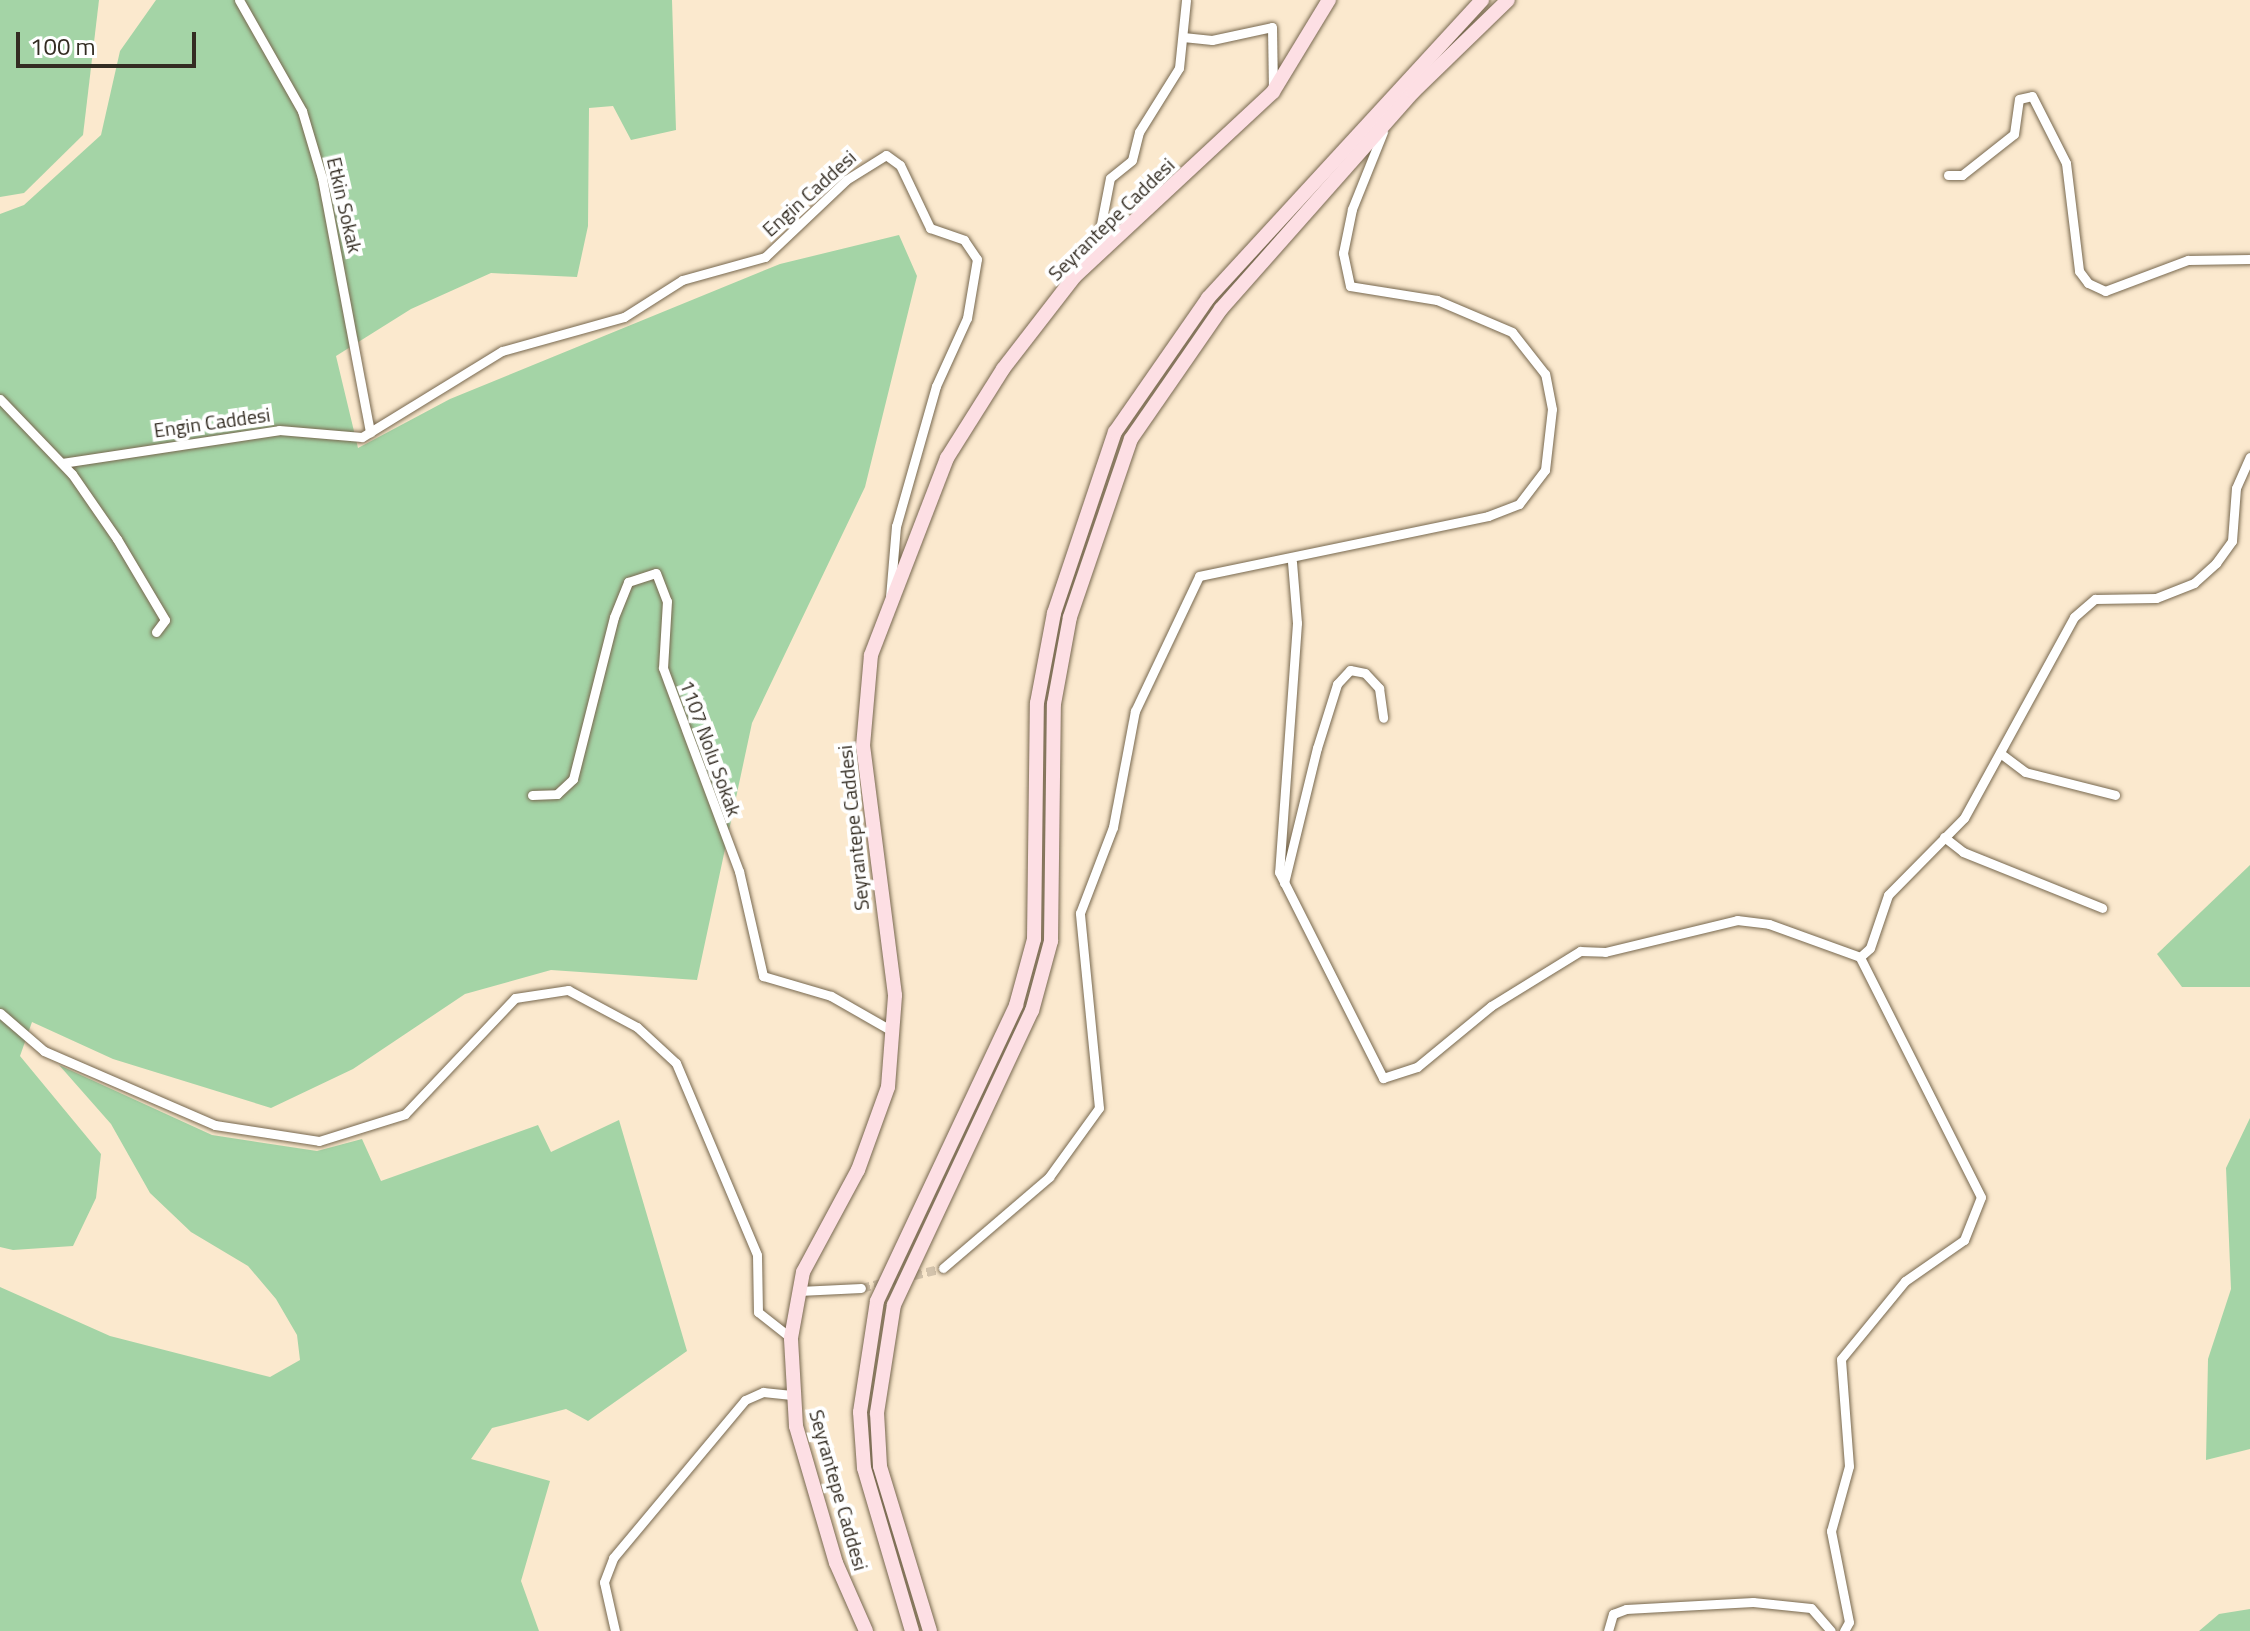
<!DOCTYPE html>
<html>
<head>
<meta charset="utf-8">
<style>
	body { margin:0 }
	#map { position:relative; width:2250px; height:1631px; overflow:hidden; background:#fbe9ce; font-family:"Titillium Web",sans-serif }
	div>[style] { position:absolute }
	.green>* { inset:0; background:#a4d4a6 }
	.street-tunnel>* { height:9px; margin-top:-4.5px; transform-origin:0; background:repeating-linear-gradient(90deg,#d3c3ac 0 9px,transparent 0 13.5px) }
	.roads { filter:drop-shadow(0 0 2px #77684f) drop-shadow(0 0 2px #77684f) }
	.street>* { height:9px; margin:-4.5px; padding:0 4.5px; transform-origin:4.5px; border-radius:4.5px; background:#fff }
	.secondary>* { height:14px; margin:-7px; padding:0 7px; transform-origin:7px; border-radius:7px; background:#fddfe4 }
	span { translate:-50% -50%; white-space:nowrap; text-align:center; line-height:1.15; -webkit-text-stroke:8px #fff; paint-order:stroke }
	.street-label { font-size:20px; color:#332c22 }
	.scale { position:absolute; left:16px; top:32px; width:180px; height:36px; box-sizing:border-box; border:4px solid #332c22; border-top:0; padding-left:10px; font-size:24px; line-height:28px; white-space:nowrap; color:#332c22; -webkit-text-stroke:6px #fff; paint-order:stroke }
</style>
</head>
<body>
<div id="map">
	<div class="green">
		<i style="clip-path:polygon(0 0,99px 0,83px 135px,24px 193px,0 197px)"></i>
		<i style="clip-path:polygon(156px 0,672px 0,676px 130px,631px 140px,613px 106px,589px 108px,588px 226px,577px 277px,491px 273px,411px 309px,336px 356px,358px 448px,450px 399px,780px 264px,899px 235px,917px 276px,865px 487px,752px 723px,697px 980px,551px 970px,465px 994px,353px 1069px,271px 1108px,113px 1059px,32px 1022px,20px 1056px,101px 1154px,96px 1198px,73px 1246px,13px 1250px,0 1247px,0 214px,24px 205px,101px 135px,120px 51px)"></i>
		<i style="clip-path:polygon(2250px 865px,2250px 987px,2182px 987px,2157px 954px)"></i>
		<i style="clip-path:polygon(59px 1065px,212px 1135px,317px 1151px,362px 1139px,381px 1181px,538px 1125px,551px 1152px,619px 1120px,687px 1351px,588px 1421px,566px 1409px,492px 1428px,471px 1459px,550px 1481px,521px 1581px,539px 1631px,0 1631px,0 1287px,110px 1336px,270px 1377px,300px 1360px,297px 1335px,276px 1299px,248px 1266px,191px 1232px,150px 1193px,111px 1124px)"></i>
		<i style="clip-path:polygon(2250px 1118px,2250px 1449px,2206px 1460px,2208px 1359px,2231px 1289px,2226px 1168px)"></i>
		<i style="clip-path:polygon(2250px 1609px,2250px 1631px,2199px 1631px,2219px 1614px)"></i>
	</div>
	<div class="street-tunnel">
		<i style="left:861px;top:1288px;width:84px;rotate:-13.7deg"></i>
	</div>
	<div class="roads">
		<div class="street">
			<i style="left:239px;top:0;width:128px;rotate:60.4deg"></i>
			<i style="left:302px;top:111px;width:70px;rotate:73.4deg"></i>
			<i style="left:322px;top:178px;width:259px;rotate:79.3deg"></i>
			<i style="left:1183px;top:37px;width:29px;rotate:6deg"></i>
			<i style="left:1212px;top:40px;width:61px;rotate:-12.2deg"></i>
			<i style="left:1272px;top:27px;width:61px;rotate:89.1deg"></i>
			<i style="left:1948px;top:175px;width:14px"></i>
			<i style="left:1962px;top:175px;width:66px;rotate:-38.3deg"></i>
			<i style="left:2014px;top:134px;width:35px;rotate:-82deg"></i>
			<i style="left:2019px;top:99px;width:13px;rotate:-13deg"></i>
			<i style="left:2032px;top:96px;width:75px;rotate:63.1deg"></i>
			<i style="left:2066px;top:163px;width:109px;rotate:83.1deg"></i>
			<i style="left:2079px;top:271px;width:15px;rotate:53deg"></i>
			<i style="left:2088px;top:283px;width:19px;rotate:25deg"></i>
			<i style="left:2105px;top:291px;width:89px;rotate:-20.5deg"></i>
			<i style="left:2188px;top:260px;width:62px;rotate:-0.9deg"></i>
			<i style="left:1095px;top:255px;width:78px;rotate:-79deg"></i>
			<i style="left:1110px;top:178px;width:28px;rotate:-39deg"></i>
			<i style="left:1132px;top:160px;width:29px;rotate:-76deg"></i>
			<i style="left:1139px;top:132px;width:75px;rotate:-58deg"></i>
			<i style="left:1179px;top:68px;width:68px;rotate:-84.1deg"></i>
			<i style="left:0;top:399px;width:104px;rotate:46.2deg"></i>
			<i style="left:72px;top:474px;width:79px;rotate:55.3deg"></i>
			<i style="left:117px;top:539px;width:94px;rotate:59.3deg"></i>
			<i style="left:165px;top:620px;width:15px;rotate:127deg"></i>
			<i style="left:62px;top:463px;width:219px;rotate:-8.6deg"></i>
			<i style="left:279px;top:430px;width:83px;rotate:4.8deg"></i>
			<i style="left:362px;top:437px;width:164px;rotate:-31.6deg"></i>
			<i style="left:502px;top:351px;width:127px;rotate:-15.6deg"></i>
			<i style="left:624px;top:317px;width:69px;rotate:-32.5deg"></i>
			<i style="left:682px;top:280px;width:86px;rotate:-15.5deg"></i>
			<i style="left:765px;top:257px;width:112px;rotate:-43.5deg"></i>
			<i style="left:846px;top:180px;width:47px;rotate:-32deg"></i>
			<i style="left:886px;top:155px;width:17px;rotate:36deg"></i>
			<i style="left:900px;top:165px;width:70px;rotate:64.5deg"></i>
			<i style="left:930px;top:228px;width:36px;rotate:19deg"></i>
			<i style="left:964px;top:240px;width:23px;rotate:56deg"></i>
			<i style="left:977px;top:259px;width:60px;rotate:99.6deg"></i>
			<i style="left:967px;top:318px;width:75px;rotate:114.5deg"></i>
			<i style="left:936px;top:386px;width:146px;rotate:105.9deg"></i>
			<i style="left:896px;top:526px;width:72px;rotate:94.8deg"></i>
			<i style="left:1292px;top:562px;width:61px;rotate:85.3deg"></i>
			<i style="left:1297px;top:623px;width:250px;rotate:94.1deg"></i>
			<i style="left:1279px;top:872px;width:231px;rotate:63.2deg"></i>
			<i style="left:1383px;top:1078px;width:36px;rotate:-18deg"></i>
			<i style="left:1417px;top:1067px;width:96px;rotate:-39.5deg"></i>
			<i style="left:1491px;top:1006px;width:105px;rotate:-31.7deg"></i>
			<i style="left:1580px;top:951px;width:25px;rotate:2deg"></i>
			<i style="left:1605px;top:952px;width:136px;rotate:-13.6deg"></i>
			<i style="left:1737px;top:920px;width:32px;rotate:7deg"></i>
			<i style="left:1769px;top:924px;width:97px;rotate:19.9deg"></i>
			<i style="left:1860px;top:957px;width:13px;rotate:-42deg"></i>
			<i style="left:1870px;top:948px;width:56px;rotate:-71.2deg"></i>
			<i style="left:1888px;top:895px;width:108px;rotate:-45.4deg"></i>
			<i style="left:1964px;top:818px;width:229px;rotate:-61.3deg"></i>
			<i style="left:2074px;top:617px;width:28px;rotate:-41deg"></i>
			<i style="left:2095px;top:599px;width:61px;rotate:-0.9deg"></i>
			<i style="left:2156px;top:598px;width:41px;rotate:-21.5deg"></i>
			<i style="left:2194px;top:583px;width:30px;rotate:-42deg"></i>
			<i style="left:2216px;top:563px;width:27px;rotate:-54deg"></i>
			<i style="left:2232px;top:541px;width:53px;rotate:-85.7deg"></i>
			<i style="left:2236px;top:488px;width:34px;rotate:-66deg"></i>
			<i style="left:2000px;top:753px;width:31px;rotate:37deg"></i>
			<i style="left:2025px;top:772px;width:93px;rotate:14.3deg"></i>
			<i style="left:532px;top:795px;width:25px;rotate:-2deg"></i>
			<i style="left:557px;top:794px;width:22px;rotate:-43deg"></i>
			<i style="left:573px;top:779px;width:167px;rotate:-75.8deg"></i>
			<i style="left:614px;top:617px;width:38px;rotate:-68deg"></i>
			<i style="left:628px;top:582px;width:29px;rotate:-18deg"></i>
			<i style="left:656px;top:573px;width:30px;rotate:69deg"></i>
			<i style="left:667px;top:601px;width:67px;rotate:93.4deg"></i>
			<i style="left:663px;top:668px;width:217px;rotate:69.5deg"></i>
			<i style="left:739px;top:871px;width:108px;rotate:77.1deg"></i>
			<i style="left:763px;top:976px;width:71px;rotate:16.4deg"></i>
			<i style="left:831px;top:996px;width:70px;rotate:29.8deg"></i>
			<i style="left:1944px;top:837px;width:24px;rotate:38deg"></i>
			<i style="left:1963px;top:852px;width:150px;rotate:21.9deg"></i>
			<i style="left:1284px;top:883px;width:139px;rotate:-76.3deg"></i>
			<i style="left:1317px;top:748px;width:67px;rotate:-72.6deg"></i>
			<i style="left:1337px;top:684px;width:19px;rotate:-47deg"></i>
			<i style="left:1350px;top:670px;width:15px;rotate:11deg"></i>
			<i style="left:1365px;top:673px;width:21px;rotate:47deg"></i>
			<i style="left:1379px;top:688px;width:30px;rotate:82deg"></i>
			<i style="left:0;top:1013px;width:58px;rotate:40.8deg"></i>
			<i style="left:44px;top:1051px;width:186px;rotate:23.4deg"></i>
			<i style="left:215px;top:1125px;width:105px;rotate:8.7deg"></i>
			<i style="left:319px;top:1141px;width:90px;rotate:-17.4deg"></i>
			<i style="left:405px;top:1114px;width:160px;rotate:-46.5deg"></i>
			<i style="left:515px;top:998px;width:54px;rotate:-8.6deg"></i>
			<i style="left:568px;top:990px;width:78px;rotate:28.2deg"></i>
			<i style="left:637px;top:1027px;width:53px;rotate:42.7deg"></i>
			<i style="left:676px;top:1063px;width:208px;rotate:67.1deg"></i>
			<i style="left:757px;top:1255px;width:57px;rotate:89deg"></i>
			<i style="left:758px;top:1312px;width:42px;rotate:38.2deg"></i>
			<i style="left:943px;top:1268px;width:140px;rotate:-40.6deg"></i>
			<i style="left:1049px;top:1177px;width:85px;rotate:-54.1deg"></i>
			<i style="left:1099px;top:1108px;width:196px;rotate:-95.6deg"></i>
			<i style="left:1080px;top:913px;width:92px;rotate:-69deg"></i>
			<i style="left:1113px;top:827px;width:118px;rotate:-79.3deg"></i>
			<i style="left:1135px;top:711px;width:149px;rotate:-64.6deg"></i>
			<i style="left:1199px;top:576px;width:295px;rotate:-11.7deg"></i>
			<i style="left:1488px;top:516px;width:33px;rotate:-21deg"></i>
			<i style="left:1519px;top:504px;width:43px;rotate:-52.6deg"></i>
			<i style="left:1545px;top:470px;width:61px;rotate:-83.5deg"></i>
			<i style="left:1552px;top:409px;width:36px;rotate:-101deg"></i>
			<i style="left:1545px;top:374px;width:53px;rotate:-128.2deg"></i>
			<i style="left:1512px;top:332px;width:82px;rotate:-156.9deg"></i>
			<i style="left:1437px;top:300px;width:88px;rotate:-170.9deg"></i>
			<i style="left:1350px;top:286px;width:34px;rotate:-102deg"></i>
			<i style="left:1343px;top:253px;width:45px;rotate:-78.4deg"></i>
			<i style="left:1352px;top:209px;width:83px;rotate:-68.1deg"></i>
			<i style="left:799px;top:1291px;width:62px;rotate:-2.8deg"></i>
			<i style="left:615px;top:1631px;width:50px;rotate:-102.7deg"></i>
			<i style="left:604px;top:1582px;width:26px;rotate:-69deg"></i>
			<i style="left:613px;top:1558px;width:206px;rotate:-50.1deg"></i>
			<i style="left:745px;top:1400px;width:20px;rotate:-24deg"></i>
			<i style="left:763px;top:1392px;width:31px;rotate:6deg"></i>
			<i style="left:1608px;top:1631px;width:18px;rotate:-74deg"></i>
			<i style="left:1613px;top:1614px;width:14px;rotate:-21deg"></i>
			<i style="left:1626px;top:1609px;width:127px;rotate:-3.2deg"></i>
			<i style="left:1753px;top:1602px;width:58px;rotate:5.9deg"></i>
			<i style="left:1811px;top:1608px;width:30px;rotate:49deg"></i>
			<i style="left:1844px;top:1631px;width:10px;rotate:-61deg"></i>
			<i style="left:1849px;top:1622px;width:93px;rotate:-101.2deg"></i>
			<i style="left:1831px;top:1531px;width:67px;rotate:-74.5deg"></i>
			<i style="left:1849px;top:1466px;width:107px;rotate:-94.3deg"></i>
			<i style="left:1841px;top:1359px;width:101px;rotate:-50.6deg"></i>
			<i style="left:1905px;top:1281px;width:72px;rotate:-34.8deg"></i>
			<i style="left:1964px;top:1240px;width:46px;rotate:-68.4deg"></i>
			<i style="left:1981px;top:1197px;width:269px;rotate:-116.8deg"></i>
		</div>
		<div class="secondary">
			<i style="left:866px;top:1631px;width:74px;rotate:-113.8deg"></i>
			<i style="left:836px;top:1563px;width:143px;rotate:-106.3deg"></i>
			<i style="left:796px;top:1426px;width:88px;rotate:-93.3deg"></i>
			<i style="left:791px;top:1338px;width:67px;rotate:-79.7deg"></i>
			<i style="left:803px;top:1272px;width:116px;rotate:-61.7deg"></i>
			<i style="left:858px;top:1170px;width:88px;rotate:-70.1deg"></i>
			<i style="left:888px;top:1087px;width:92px;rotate:-85.6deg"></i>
			<i style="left:895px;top:995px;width:251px;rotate:-97.3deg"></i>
			<i style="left:863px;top:746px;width:91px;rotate:-85deg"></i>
			<i style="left:871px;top:655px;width:211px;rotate:-68.9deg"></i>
			<i style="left:947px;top:458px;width:105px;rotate:-57.8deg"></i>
			<i style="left:1003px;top:369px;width:118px;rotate:-52.3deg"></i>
			<i style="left:1075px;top:276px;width:270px;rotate:-42.9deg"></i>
			<i style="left:1273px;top:92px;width:108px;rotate:-58.7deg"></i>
			<i style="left:912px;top:1631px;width:170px;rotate:-106.4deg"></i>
			<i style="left:864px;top:1468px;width:56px;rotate:-94.1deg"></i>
			<i style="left:860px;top:1412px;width:112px;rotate:-81.3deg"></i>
			<i style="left:877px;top:1301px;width:327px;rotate:-64.8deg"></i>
			<i style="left:1016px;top:1005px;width:68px;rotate:-74.7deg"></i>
			<i style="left:1034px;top:939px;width:236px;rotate:-89.3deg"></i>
			<i style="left:1037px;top:703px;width:92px;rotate:-79.3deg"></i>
			<i style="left:1054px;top:613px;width:191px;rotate:-71.4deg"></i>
			<i style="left:1115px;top:432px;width:163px;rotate:-55.2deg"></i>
			<i style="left:1208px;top:298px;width:405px;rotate:-47.4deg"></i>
			<i style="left:930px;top:1631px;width:172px;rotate:-106.9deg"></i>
			<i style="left:880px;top:1466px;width:53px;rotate:-93.2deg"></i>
			<i style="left:877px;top:1413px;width:109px;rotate:-81.1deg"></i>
			<i style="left:894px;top:1305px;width:325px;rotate:-64.9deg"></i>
			<i style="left:1032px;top:1011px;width:73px;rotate:-74.8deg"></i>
			<i style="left:1051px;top:941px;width:237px;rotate:-89.3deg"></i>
			<i style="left:1054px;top:704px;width:88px;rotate:-79.6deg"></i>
			<i style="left:1070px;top:617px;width:188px;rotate:-71.1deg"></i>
			<i style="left:1131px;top:439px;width:158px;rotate:-55.3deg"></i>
			<i style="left:1221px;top:309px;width:290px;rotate:-48.5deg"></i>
			<i style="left:1413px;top:92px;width:132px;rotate:-44.1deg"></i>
		</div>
	</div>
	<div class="street-label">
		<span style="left:809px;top:193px;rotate:-42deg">Engin Caddesi</span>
		<span style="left:345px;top:205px;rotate:77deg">Etkin Sokak</span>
		<span style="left:1111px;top:219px;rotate:-44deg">Seyrantepe Caddesi</span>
		<span style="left:212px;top:422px;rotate:-8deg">Engin Caddesi</span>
		<span style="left:711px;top:748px;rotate:70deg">1107 Nolu Sokak</span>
		<span style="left:853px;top:828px;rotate:-96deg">Seyrantepe Caddesi</span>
		<span style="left:839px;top:1490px;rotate:74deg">Seyrantepe Caddesi</span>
	</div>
	<div class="scale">100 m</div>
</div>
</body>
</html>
